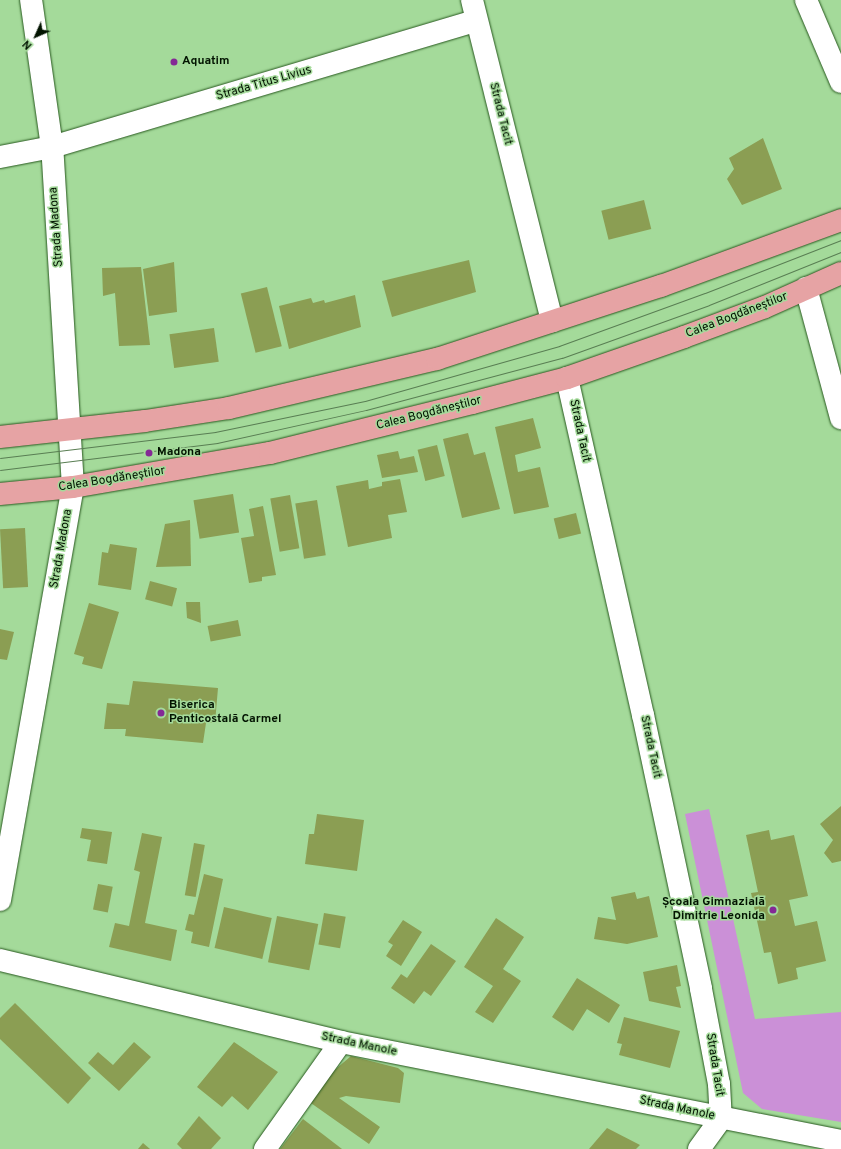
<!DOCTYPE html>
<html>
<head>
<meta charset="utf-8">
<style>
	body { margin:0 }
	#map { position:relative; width:841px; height:1149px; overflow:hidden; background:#a4da9a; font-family:Overpass,sans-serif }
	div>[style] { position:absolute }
	.green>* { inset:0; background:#cb90d7 }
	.building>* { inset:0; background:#8b9e53; transform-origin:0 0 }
	.roads { filter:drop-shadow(0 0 1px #28591f) drop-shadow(0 0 1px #28591f) }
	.minor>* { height:22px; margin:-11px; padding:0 11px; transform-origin:11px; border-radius:11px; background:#fff }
	.major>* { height:22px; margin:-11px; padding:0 11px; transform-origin:11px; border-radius:11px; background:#e6a3a4 }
	.tram>* { height:1px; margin:-0.5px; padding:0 0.5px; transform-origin:0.5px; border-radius:0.5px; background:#597e53 }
	.dots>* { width:11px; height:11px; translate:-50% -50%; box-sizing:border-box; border:2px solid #a4da9a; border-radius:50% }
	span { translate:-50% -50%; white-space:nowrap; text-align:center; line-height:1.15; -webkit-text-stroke:3px #a4da9a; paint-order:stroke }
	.poi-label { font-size:12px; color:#021300; font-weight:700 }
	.left { translate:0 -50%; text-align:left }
	.right { translate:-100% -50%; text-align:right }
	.street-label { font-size:12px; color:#021300 }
	.north { position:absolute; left:16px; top:16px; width:40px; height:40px; -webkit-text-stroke:3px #a4da9a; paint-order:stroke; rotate:225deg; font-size:11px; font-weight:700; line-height:16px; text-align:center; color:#021300 }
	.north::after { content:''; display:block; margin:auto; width:14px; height:18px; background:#021300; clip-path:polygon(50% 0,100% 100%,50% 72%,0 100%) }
</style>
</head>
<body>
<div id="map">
	<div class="green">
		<i style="clip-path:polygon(709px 809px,755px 1019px,841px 1012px,841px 1122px,762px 1109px,743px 1093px,685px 814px)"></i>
	</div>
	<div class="building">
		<i style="clip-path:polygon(763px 138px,782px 189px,742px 205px,727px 179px,734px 169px,729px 158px)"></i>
		<i style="left:644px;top:200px;width:30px;height:44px;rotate:76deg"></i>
		<i style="clip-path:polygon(469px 260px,476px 292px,392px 317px,382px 281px)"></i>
		<i style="clip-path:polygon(174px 262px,177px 312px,149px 316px,143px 269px)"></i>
		<i style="clip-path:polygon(141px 267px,150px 345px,119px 346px,115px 293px,103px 296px,102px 268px)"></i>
		<i style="left:267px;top:287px;width:61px;height:27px;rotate:76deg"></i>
		<i style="clip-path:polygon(355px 295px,361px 327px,289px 349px,279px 306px,311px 298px,313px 303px,324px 300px,325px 303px)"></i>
		<i style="left:214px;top:328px;width:34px;height:45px;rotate:82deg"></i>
		<i style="clip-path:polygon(533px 418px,541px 448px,515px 455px,518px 472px,540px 467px,549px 507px,514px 514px,495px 427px)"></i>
		<i style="clip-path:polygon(468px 433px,474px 455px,485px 452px,500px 509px,462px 518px,443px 439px)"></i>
		<i style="left:437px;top:445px;width:32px;height:20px;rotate:76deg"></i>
		<i style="clip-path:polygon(398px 451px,400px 459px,414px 456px,418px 472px,382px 478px,377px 455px)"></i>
		<i style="clip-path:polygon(400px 479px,407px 512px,388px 515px,392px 538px,348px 547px,336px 486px,368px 480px,369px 489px,382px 486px,382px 482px)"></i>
		<i style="left:233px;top:494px;width:39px;height:40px;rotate:81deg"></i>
		<i style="left:290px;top:495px;width:54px;height:20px;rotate:80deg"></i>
		<i style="left:317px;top:500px;width:56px;height:22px;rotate:81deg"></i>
		<i style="clip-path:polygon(263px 506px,276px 575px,262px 577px,262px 581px,249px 583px,241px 538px,254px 536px,249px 509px)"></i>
		<i style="left:576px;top:513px;width:21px;height:23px;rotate:76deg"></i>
		<i style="clip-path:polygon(190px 520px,191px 566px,156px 567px,165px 524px)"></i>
		<i style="left:25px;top:528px;width:59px;height:25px;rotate:87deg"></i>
		<i style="clip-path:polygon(110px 544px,137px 548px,131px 590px,98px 585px,102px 552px,108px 553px)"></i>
		<i style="left:150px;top:581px;width:28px;height:19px;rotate:15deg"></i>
		<i style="clip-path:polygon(186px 602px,200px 602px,201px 623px,187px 618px)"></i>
		<i style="clip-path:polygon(89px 603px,119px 612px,102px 669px,82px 664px,84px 657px,74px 654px)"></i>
		<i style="left:238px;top:620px;width:16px;height:31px;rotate:79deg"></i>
		<i style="clip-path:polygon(0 629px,14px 632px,7px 660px,0 659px)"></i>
		<i style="clip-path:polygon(133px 681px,218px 688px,215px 723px,206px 723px,203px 743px,125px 736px,126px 729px,104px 729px,107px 703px,129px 705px)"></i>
		<i style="clip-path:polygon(841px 806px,841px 861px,832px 863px,824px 853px,833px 840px,820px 824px)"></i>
		<i style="clip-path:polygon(317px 814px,364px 820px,357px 871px,305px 864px,309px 834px,314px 834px)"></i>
		<i style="clip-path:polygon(82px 828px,112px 832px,107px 864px,87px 861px,91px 840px,80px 838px)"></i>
		<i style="clip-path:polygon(769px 830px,771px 840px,794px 835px,808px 896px,789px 900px,795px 926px,817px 921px,826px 961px,796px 968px,798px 979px,778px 984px,771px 952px,764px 953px,751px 893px,758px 892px,746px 835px)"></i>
		<i style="clip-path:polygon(142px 833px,162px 837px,145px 923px,177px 930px,171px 961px,109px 947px,115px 923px,129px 926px,140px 872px,134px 870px)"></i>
		<i style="left:194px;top:843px;width:11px;height:53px;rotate:10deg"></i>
		<i style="clip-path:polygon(204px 874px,223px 879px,209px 947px,191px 943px,193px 932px,185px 930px,189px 914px,194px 915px)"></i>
		<i style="left:98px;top:884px;width:15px;height:26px;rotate:11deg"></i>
		<i style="clip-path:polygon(635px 892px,637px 899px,649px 896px,658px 937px,627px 944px,594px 939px,598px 917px,616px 920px,611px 897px)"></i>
		<i style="left:224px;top:907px;width:49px;height:42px;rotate:13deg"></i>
		<i style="left:324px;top:913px;width:22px;height:32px;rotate:10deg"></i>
		<i style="left:277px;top:916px;width:42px;height:47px;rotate:11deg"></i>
		<i style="clip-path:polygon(496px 918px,524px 937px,503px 969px,521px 981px,493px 1023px,475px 1012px,493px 986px,464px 967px)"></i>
		<i style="clip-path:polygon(403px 920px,422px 932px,401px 966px,386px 956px,393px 945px,388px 942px)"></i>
		<i style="clip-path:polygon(431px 944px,456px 961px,431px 996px,424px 991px,414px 1004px,391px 988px,401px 974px,407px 978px)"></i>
		<i style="clip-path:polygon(677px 965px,681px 986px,676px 987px,681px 1008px,649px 1001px,643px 972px)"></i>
		<i style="clip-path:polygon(577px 978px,620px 1005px,609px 1023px,587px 1009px,573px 1031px,552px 1017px)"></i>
		<i style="clip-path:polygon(15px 1003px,91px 1078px,68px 1104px,0 1039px,0 1018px)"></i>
		<i style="clip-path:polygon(624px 1017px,680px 1031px,670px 1068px,619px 1055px,622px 1044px,617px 1043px)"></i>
		<i style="clip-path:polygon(134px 1042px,151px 1057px,119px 1091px,88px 1063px,98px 1052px,113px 1065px)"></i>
		<i style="clip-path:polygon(234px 1042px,278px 1072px,248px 1110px,232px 1096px,222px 1107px,197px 1087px)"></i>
		<i style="clip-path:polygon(351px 1056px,398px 1068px,404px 1073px,400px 1103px,346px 1096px,339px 1098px,380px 1127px,369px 1144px,308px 1101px,323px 1080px)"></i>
		<i style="clip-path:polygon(199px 1116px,221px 1138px,211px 1149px,182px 1149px,177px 1144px)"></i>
		<i style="clip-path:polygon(303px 1119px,342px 1149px,280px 1149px)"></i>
		<i style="clip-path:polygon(607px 1128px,640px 1145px,636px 1149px,589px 1149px)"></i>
		<i style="clip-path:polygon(143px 1143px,150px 1149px,138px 1149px)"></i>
	</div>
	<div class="roads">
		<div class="minor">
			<i style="left:472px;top:0;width:331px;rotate:76deg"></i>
			<i style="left:806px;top:0;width:89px;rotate:66.9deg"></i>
			<i style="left:0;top:157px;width:53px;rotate:-10.9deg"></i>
			<i style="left:52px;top:147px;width:442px;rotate:-16.6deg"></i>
			<i style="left:806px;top:288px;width:135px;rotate:74.9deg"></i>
			<i style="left:567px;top:378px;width:345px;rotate:77.3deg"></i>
			<i style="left:643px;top:715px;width:280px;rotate:78deg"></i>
			<i style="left:701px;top:989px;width:97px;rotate:79.3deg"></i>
			<i style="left:719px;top:1084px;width:35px;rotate:87deg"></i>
			<i style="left:0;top:900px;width:419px;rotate:-80deg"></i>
			<i style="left:73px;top:487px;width:341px;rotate:-93.5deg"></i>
			<i style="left:52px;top:147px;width:148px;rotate:-98.1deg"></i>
			<i style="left:0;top:960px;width:351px;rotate:13.5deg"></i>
			<i style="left:341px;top:1042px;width:510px;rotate:11.2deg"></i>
			<i style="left:265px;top:1149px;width:131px;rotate:-54.6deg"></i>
			<i style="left:699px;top:1149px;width:37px;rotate:-54deg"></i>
		</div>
		<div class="major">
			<i style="left:0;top:437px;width:146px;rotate:-6.3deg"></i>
			<i style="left:145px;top:421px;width:85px;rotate:-8.8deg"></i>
			<i style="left:229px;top:408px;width:214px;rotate:-13.3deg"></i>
			<i style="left:437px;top:359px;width:236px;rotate:-18.1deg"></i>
			<i style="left:661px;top:286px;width:192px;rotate:-20.1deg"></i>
			<i style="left:0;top:494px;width:73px;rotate:-5.5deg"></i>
			<i style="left:73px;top:487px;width:200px;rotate:-9.8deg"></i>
			<i style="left:270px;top:453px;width:208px;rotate:-13.9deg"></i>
			<i style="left:472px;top:403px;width:98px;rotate:-14.7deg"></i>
			<i style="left:567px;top:378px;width:124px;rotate:-19.3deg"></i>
			<i style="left:684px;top:337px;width:86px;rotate:-20.3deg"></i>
			<i style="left:765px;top:307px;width:83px;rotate:-24.1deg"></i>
		</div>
	</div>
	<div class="tram">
		<i style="left:0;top:458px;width:217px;rotate:-6.9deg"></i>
		<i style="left:215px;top:432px;width:153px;rotate:-11.7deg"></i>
		<i style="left:365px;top:401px;width:202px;rotate:-15.8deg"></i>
		<i style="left:559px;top:346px;width:155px;rotate:-20deg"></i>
		<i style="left:705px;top:293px;width:146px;rotate:-21.3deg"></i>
		<i style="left:0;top:470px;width:219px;rotate:-7.1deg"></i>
		<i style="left:217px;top:443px;width:153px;rotate:-12.5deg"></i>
		<i style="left:366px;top:410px;width:203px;rotate:-14.9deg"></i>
		<i style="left:562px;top:358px;width:156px;rotate:-19.8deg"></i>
		<i style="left:709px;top:305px;width:142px;rotate:-21.9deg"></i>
	</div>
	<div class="dots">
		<i style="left:174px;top:62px;background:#842995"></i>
		<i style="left:149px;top:453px;background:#842995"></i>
		<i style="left:161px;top:713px;background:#842995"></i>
		<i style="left:773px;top:910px;background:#842995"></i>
	</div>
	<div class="poi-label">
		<span class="left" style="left:182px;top:62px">Aquatim</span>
		<span class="left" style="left:157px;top:453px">Madona</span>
		<span class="left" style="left:169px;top:713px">Biserica<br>Penticostală Carmel</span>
		<span class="right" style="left:765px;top:910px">Școala Gimnazială<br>Dimitrie Leonida</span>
	</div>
	<div class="street-label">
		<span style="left:264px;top:84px;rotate:-16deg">Strada Titus Livius</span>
		<span style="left:500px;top:114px;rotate:76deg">Strada Tacit</span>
		<span style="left:57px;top:227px;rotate:-94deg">Strada Madona</span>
		<span style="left:737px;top:316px;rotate:-21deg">Calea Bogdăneștilor</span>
		<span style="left:429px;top:414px;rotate:-14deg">Calea Bogdăneștilor</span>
		<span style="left:579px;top:431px;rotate:78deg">Strada Tacit</span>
		<span style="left:112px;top:480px;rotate:-9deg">Calea Bogdăneștilor</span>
		<span style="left:62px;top:549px;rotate:-80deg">Strada Madona</span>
		<span style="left:650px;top:747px;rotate:78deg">Strada Tacit</span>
		<span style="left:359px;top:1045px;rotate:12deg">Strada Manole</span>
		<span style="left:714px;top:1065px;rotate:81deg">Strada Tacit</span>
		<span style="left:677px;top:1109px;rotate:12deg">Strada Manole</span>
	</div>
	<div class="north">N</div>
</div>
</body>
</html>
